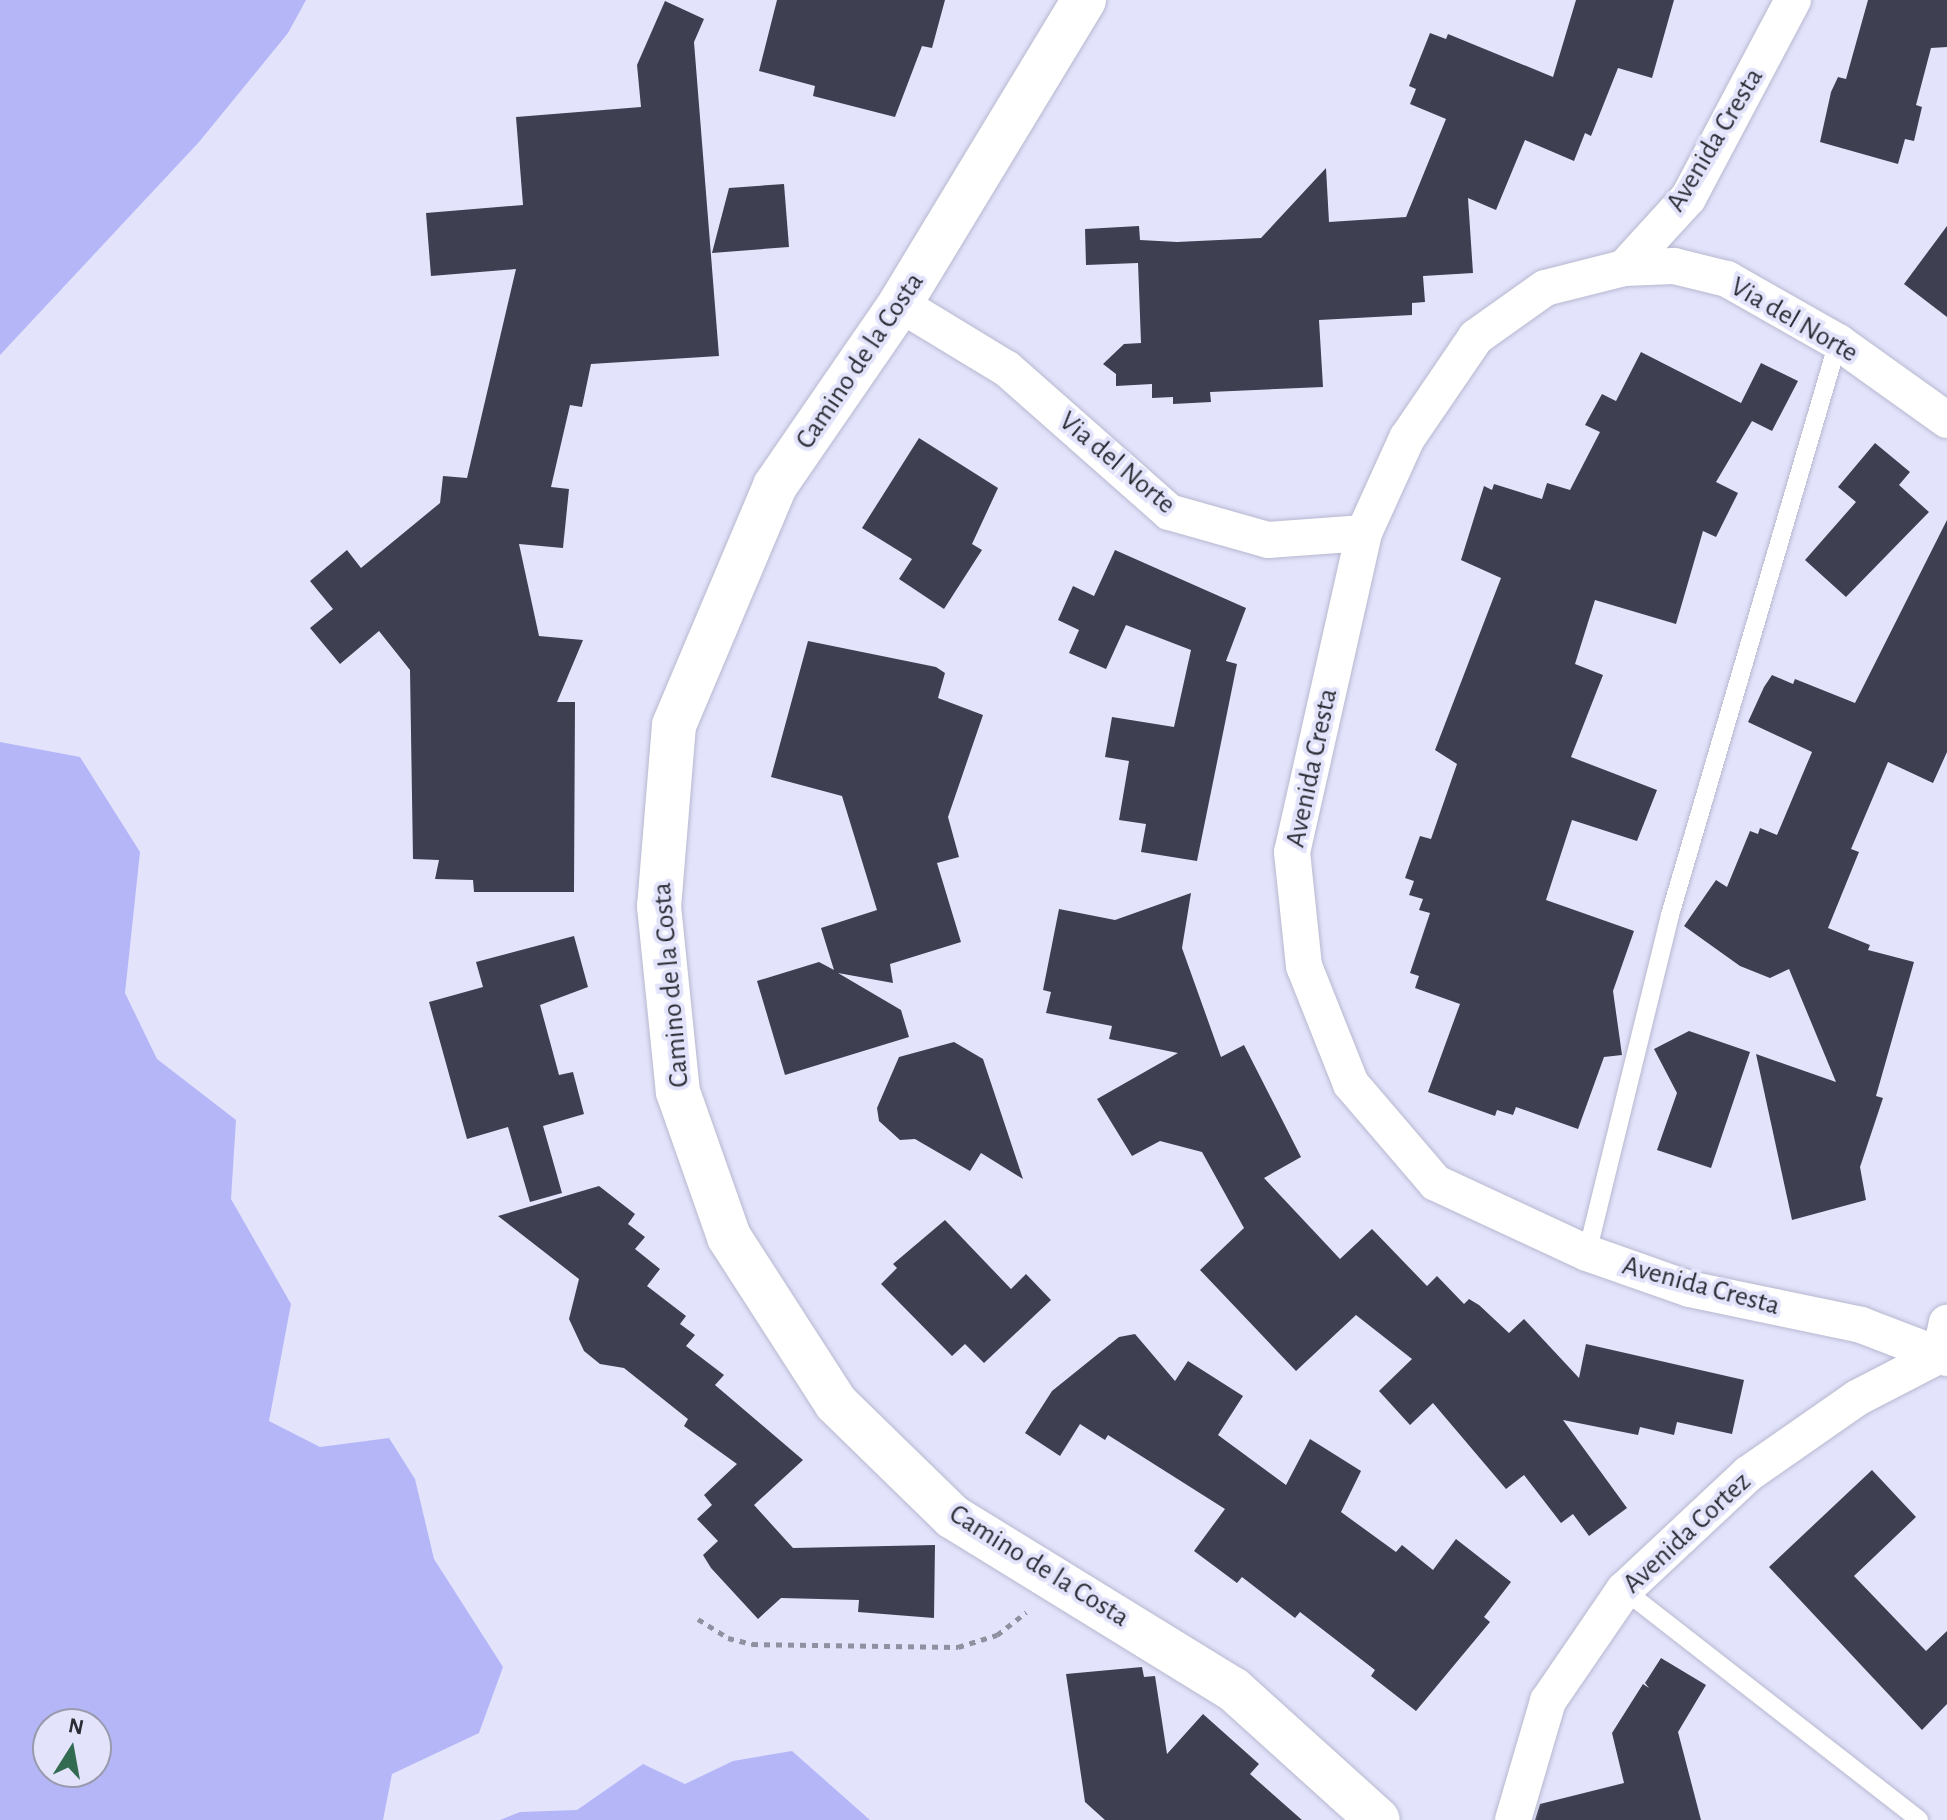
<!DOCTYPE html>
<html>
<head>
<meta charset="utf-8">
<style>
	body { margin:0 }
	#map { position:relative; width:1947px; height:1820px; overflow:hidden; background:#e3e4fc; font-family:"Alegreya Sans",sans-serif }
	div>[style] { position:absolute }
	.water>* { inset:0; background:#b5b6f8 }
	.building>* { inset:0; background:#3e3f51 }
	.path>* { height:5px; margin-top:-2.5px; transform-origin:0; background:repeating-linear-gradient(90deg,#8f90a0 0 6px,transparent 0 12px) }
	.roads { filter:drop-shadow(0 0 2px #b7b8cf) drop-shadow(0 0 2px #b7b8cf) }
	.service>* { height:18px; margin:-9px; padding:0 9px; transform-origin:9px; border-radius:9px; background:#fff }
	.minor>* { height:36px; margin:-18px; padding:0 18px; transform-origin:18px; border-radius:18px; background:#fff }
	.tertiary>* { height:44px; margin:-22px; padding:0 22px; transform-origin:22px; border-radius:22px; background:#fff }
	span { translate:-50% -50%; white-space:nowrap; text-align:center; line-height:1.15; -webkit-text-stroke:8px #e3e4fc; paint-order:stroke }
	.street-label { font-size:28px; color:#2b2c34 }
	.north { position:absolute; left:32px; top:1708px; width:80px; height:80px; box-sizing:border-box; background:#e3e4fc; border:2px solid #999aac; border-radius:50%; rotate:11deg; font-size:22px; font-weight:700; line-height:32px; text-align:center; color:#2b2c34 }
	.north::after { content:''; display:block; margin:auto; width:28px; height:36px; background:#336b52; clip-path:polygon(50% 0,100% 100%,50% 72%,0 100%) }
</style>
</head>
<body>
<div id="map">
	<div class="water">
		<i style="clip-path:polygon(0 0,306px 0,288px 33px,199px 142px,0 355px)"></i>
		<i style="clip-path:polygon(evenodd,0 742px,80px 757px,140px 852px,125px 993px,157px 1059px,236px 1120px,231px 1199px,291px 1304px,269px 1421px,320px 1447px,389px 1438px,415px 1479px,434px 1559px,503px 1667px,479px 1733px,392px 1774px,383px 1820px,0 1820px,0 742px,48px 1724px,96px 1724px,96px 1772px,48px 1772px,48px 1724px)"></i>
		<i style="clip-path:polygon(792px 1751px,870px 1820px,500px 1820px,520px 1812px,577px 1810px,643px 1764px,685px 1784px,733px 1761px)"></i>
	</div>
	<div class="building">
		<i style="clip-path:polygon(777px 0,945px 0,932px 48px,922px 46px,895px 117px,813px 96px,815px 86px,759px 71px)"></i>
		<i style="clip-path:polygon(1576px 0,1674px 0,1652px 78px,1618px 68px,1591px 136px,1585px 133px,1574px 161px,1525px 140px,1496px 210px,1468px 198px,1473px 273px,1423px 276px,1425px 302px,1412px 303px,1412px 315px,1319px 320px,1323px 387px,1210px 392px,1211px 402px,1173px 404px,1173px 397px,1152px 398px,1152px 384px,1116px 386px,1116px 374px,1103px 364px,1124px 344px,1141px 343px,1138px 263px,1086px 265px,1085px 229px,1139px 226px,1140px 240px,1177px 242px,1261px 238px,1326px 168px,1329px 222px,1406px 217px,1446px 119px,1410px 104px,1416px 89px,1409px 86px,1430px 33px,1446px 39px,1448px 34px,1553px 77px)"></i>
		<i style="clip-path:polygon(1868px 0,1947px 0,1947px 47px,1931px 48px,1916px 105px,1922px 107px,1914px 141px,1905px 139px,1898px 164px,1820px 142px,1831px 92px,1838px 77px,1846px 79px)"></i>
		<i style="clip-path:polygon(665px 1px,704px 19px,694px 42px,719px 356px,591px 364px,582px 407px,570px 405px,551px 487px,569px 489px,563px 548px,519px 544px,539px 636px,583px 640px,557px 702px,575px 702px,574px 892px,474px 892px,473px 880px,435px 879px,439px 860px,413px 859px,410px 670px,379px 631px,340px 664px,310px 628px,333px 609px,310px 581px,347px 550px,361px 568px,440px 503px,443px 476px,467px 478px,516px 269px,431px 276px,426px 213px,523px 205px,516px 117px,641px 107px,637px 65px)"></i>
		<i style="clip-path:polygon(784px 184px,789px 247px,712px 253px,729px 188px)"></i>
		<i style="clip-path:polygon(1947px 226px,1947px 317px,1904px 284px)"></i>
		<i style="clip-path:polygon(1641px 352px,1741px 403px,1761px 363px,1798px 381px,1772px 431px,1752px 421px,1716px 482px,1738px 493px,1716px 537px,1703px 531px,1676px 624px,1595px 600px,1575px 664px,1603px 675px,1571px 757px,1657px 790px,1637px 841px,1572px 820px,1546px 900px,1634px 931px,1613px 991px,1622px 1055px,1604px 1057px,1578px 1129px,1516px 1107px,1513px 1115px,1497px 1110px,1495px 1116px,1428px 1092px,1460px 1004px,1415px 988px,1419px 976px,1410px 973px,1430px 913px,1419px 910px,1423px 899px,1409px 895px,1414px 881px,1405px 878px,1420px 836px,1431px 839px,1457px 764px,1435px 750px,1501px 578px,1461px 560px,1484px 486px,1492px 490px,1494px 484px,1542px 499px,1547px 483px,1570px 490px,1600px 432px,1585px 425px,1602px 394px,1616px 401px)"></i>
		<i style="clip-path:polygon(919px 438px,998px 488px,972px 544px,982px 550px,944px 609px,899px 579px,912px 559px,862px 528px)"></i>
		<i style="clip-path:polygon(1875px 443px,1910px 472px,1899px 485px,1929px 512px,1846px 597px,1805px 560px,1856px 502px,1838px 487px)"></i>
		<i style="clip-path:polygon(1947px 520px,1947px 752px,1933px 783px,1888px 762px,1851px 849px,1859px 852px,1828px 928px,1870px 945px,1868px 950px,1914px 962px,1876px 1096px,1883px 1098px,1860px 1167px,1866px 1200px,1792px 1220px,1756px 1054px,1836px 1082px,1789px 969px,1770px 978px,1740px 966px,1684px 926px,1716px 880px,1727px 887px,1750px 831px,1758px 834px,1760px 828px,1777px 835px,1812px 752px,1748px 722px,1764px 687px,1772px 675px,1793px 684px,1795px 679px,1855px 703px)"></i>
		<i style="clip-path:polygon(1115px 550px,1246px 608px,1226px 661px,1237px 664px,1197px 861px,1141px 852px,1146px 824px,1119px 820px,1129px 761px,1105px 757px,1112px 717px,1174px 727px,1191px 650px,1126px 625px,1106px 669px,1069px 653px,1079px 630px,1058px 620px,1073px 586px,1094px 596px)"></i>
		<i style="clip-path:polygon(808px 641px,936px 667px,945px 673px,938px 698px,983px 715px,948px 817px,959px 857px,937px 863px,961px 942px,890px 964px,893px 983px,838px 973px,901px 1010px,909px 1037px,785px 1075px,757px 981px,819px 962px,834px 970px,821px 928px,877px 910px,842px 796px,771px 777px)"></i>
		<i style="clip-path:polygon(1191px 893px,1182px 948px,1221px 1057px,1244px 1045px,1301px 1157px,1264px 1178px,1340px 1259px,1372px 1229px,1427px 1286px,1437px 1276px,1464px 1304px,1469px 1299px,1479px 1305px,1509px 1333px,1524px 1319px,1579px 1378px,1586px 1344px,1744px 1380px,1732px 1434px,1677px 1422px,1674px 1435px,1640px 1427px,1638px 1435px,1563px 1420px,1627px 1508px,1589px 1536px,1573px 1514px,1561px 1523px,1524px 1475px,1506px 1489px,1433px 1403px,1410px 1425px,1379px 1391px,1412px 1359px,1356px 1315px,1296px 1371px,1200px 1270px,1244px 1228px,1202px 1152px,1160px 1141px,1132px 1156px,1097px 1099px,1178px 1053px,1109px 1039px,1112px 1026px,1046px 1013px,1051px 992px,1043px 990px,1059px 909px,1115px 920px)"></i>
		<i style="clip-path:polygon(574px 936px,588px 987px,540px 1005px,559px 1075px,573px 1072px,584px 1114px,543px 1126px,562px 1193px,530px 1202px,508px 1127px,467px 1139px,429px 1002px,483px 987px,476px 962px)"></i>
		<i style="clip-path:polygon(1689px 1031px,1750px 1052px,1711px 1168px,1657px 1150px,1677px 1093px,1654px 1049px)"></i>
		<i style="clip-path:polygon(954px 1042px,983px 1059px,1023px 1179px,981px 1153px,970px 1171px,915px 1139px,900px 1140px,879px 1121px,877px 1108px,899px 1057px)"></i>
		<i style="clip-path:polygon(599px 1186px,635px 1214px,628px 1224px,645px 1237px,635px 1249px,660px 1269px,647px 1286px,686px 1316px,680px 1324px,695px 1335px,686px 1346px,724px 1375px,715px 1385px,803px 1460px,754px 1505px,793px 1548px,935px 1545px,934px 1618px,858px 1612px,859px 1600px,781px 1598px,758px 1619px,711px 1568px,703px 1555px,718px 1541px,697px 1519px,712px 1505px,704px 1495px,737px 1464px,684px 1426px,688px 1419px,624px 1368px,600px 1364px,584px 1351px,569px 1319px,579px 1279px,498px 1216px)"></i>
		<i style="clip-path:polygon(945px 1220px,1011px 1289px,1026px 1274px,1051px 1300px,984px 1363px,965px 1344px,952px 1356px,881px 1284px,897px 1268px,893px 1264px)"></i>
		<i style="clip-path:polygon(1135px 1334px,1175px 1381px,1188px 1361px,1243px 1396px,1218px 1435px,1286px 1485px,1310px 1439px,1361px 1471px,1341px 1512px,1396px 1552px,1402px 1545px,1433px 1570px,1456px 1539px,1511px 1582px,1484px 1617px,1490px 1622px,1416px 1711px,1371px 1676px,1375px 1670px,1300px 1612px,1295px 1618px,1242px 1577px,1237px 1583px,1194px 1551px,1225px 1509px,1108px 1435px,1105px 1440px,1080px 1424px,1060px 1456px,1025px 1433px,1052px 1391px,1119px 1337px)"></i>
		<i style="clip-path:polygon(1872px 1470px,1916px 1517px,1854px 1576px,1926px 1651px,1947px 1631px,1947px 1704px,1922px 1730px,1769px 1567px)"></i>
		<i style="clip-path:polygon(1661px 1658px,1706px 1685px,1678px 1732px,1701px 1820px,1535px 1820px,1540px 1804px,1624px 1783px,1612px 1733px,1643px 1684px,1649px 1688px,1645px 1683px)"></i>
		<i style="clip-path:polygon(1142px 1667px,1144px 1677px,1155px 1676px,1167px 1754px,1203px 1714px,1259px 1764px,1250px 1774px,1302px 1820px,1105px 1820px,1085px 1802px,1066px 1674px)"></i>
	</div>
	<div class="path">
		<i style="left:698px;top:1619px;width:36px;rotate:32deg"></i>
		<i style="left:728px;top:1638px;width:25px;rotate:14deg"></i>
		<i style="left:752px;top:1644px;width:206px;rotate:0.8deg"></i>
		<i style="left:958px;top:1647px;width:41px;rotate:-17.1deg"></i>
		<i style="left:997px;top:1635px;width:37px;rotate:-38deg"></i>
	</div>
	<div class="roads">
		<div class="service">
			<i style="left:1587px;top:1253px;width:348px;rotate:-76.2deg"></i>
			<i style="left:1670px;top:915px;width:597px;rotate:-73.66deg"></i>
			<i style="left:1624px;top:1590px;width:374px;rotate:37.9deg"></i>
		</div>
		<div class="minor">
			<i style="left:1793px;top:0;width:224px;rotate:117.9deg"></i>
			<i style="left:1688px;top:198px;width:95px;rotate:132.4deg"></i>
			<i style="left:1624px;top:268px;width:81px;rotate:165.8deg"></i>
			<i style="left:1545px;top:288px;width:85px;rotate:144.6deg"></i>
			<i style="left:1476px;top:337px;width:122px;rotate:124.3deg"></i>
			<i style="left:1407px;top:438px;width:104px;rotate:114.4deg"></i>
			<i style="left:1364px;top:533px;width:327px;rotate:102.7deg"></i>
			<i style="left:1292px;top:852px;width:115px;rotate:84deg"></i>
			<i style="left:1304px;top:966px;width:127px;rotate:68.3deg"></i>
			<i style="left:1351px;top:1084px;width:130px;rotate:49.4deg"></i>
			<i style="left:1436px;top:1183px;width:166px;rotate:24.9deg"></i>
			<i style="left:1587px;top:1253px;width:108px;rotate:19.4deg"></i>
			<i style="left:1689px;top:1289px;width:176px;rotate:11.8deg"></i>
			<i style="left:1861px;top:1325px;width:92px;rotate:21deg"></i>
			<i style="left:1624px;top:268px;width:50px;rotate:-2.3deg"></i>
			<i style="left:1674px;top:266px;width:55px;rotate:13.8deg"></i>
			<i style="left:1727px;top:279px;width:128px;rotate:29.6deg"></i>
			<i style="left:1838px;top:342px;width:134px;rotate:35.6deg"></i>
			<i style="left:900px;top:304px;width:125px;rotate:31.3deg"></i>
			<i style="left:1007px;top:369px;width:216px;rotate:41.4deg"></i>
			<i style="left:1169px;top:512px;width:103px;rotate:15.8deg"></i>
			<i style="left:1268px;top:540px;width:96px;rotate:-4.2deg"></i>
			<i style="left:1513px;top:1820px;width:124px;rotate:-73.6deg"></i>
			<i style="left:1548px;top:1701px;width:135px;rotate:-55.6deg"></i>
			<i style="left:1624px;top:1590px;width:170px;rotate:-43.1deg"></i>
			<i style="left:1748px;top:1474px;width:133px;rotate:-34.9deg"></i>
			<i style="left:1857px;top:1398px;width:93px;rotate:-27.4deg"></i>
			<i style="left:1940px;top:1355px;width:33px;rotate:-78deg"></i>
		</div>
		<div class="tertiary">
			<i style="left:1084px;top:0;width:355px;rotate:121.2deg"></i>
			<i style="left:900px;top:304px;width:221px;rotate:124.5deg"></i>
			<i style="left:775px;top:486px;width:259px;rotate:112.9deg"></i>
			<i style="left:674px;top:725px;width:182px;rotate:94.7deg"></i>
			<i style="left:659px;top:906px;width:187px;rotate:84.2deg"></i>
			<i style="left:678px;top:1092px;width:154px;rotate:70.6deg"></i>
			<i style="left:729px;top:1237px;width:197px;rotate:57.2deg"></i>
			<i style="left:836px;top:1403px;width:163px;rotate:44.3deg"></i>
			<i style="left:953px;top:1517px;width:329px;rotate:31.6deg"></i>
			<i style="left:1233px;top:1689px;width:195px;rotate:42.1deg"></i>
		</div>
	</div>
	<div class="street-label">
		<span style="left:1715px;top:140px;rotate:-59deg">Avenida Cresta</span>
		<span style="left:1794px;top:320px;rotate:30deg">Via del Norte</span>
		<span style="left:860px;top:361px;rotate:-56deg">Camino de la Costa</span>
		<span style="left:1117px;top:463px;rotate:40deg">Via del Norte</span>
		<span style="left:1312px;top:768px;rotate:-78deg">Avenida Cresta</span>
		<span style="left:671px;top:985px;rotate:-95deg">Camino de la Costa</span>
		<span style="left:1701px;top:1286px;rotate:15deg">Avenida Cresta</span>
		<span style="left:1687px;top:1533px;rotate:-43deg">Avenida Cortez</span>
		<span style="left:1039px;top:1566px;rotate:32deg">Camino de la Costa</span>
	</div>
	<div class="north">N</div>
</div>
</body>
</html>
